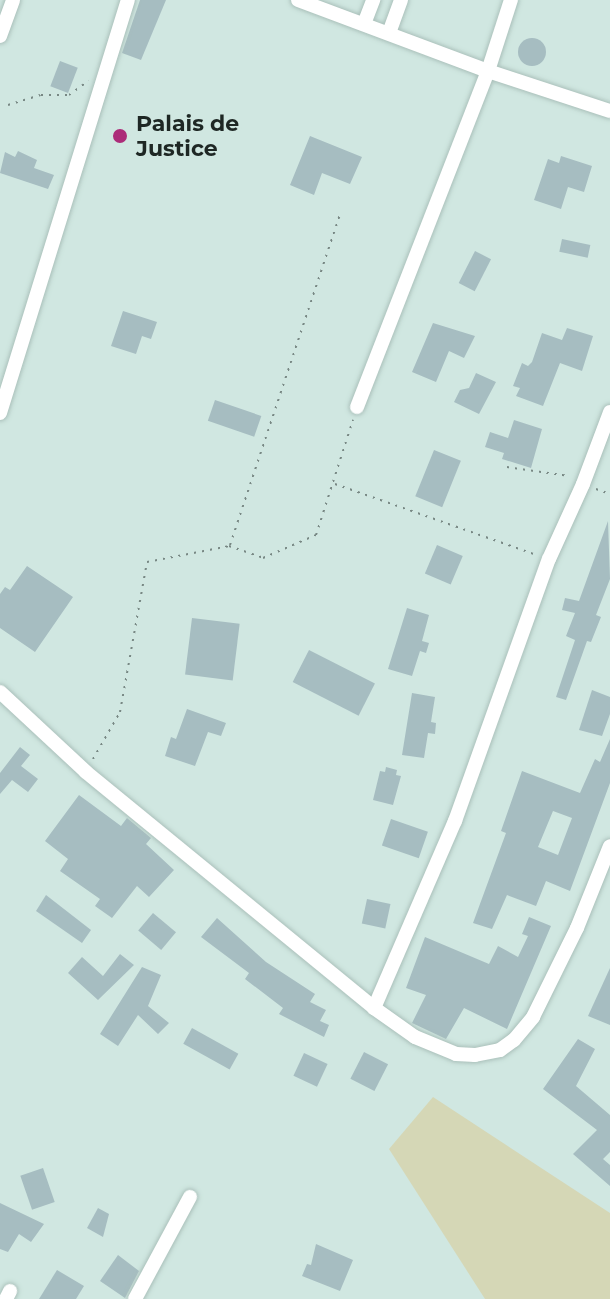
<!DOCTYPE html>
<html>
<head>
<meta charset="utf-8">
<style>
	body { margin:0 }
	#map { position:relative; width:610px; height:1299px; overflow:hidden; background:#d0e7e1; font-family:Montserrat,sans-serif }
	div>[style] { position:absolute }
	.green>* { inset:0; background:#d5d7b6 }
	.building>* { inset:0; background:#a6bdc1; transform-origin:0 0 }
	.round { border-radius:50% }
	.path>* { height:2px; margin-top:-1px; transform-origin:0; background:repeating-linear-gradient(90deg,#788884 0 2px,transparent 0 8px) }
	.roads { filter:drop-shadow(0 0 2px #aac0ba) drop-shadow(0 0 2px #aac0ba) }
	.minor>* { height:14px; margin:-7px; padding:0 7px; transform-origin:7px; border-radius:7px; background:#fff }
	.dots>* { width:22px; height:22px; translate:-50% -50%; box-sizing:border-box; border:4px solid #d0e7e1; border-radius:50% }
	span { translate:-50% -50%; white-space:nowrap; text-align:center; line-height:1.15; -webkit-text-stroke:6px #d0e7e1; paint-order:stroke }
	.poi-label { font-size:22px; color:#1e2724; font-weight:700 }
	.left { translate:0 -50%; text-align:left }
</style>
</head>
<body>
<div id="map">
	<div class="green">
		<i style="clip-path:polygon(433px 1097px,610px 1213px,610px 1299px,485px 1299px,389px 1149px)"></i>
	</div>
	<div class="building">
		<i style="clip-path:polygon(140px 0,166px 0,141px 60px,122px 53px)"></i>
		<i class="round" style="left:518px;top:38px;width:28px;height:28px"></i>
		<i style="left:60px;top:61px;width:19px;height:27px;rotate:21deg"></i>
		<i style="clip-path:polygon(310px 136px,362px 157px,350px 184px,322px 173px,314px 195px,290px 185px)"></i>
		<i style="clip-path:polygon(18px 151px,37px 160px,34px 168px,54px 175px,48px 189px,0 173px,5px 152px,15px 157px)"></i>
		<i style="clip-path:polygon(561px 156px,592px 166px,584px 192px,568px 187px,561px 209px,534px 200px,548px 159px,559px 163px)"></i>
		<i style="left:562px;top:239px;width:29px;height:13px;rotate:12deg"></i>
		<i style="left:475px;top:251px;width:18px;height:36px;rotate:27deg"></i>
		<i style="clip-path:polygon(123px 311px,157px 322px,151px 339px,142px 336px,136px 354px,111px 346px)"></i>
		<i style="clip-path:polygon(433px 323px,475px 336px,464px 358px,449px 351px,436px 382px,412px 372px)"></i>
		<i style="clip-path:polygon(567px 328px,593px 336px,582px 371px,560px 363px,543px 406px,516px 396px,520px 388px,513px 386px,522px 363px,528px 366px,532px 362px,542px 333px,562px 340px)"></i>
		<i style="clip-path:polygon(476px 373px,496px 382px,479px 414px,454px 402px,460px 390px,469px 388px)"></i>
		<i style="left:215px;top:400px;width:49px;height:22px;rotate:19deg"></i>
		<i style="clip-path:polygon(514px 420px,542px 429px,531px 468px,502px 459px,504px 453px,485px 447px,490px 432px,508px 438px)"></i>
		<i style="left:434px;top:450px;width:29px;height:50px;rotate:22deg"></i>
		<i style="clip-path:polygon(608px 521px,610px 579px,596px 615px,601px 617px,591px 642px,587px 641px,566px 700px,556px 697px,575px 640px,566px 636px,575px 613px,562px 610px,565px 598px,579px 601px)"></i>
		<i style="left:437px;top:545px;width:28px;height:31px;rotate:23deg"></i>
		<i style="clip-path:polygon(27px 566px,73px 597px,35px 652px,0 628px,0 594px,5px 587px,10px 590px)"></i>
		<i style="clip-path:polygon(407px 608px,429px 615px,422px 641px,429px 643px,426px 653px,420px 651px,412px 676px,388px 669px)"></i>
		<i style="left:192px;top:618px;width:48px;height:57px;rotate:7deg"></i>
		<i style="left:309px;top:650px;width:74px;height:36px;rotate:27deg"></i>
		<i style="clip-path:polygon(592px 690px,610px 697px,610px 714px,602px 736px,579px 730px)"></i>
		<i style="clip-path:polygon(412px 693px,435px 697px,431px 722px,436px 723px,435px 734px,428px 733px,424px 758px,402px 755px)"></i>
		<i style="clip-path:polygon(187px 709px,226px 723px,221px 736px,208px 732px,195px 766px,165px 756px,171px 737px,176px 739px)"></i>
		<i style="clip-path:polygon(evenodd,610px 739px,610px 783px,570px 891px,546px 881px,536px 906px,507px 895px,492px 929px,473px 923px,506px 833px,501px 831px,522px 771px,580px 793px,595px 759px,600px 762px,610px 739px,553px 811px,572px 818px,558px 855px,538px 847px,553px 811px)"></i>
		<i style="clip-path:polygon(20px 747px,30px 755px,21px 766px,38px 779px,28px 792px,12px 780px,0 794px,0 773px)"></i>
		<i style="clip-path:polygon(386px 767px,397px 770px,396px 775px,401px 776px,393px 805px,373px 800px,380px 771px,385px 772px)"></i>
		<i style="clip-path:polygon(79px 795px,121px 826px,127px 818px,151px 838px,146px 844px,174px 870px,149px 897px,137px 886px,112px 918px,95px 906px,100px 899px,60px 871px,68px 859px,45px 841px)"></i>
		<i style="left:391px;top:819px;width:39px;height:28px;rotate:19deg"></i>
		<i style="clip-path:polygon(46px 895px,91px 930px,82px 943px,36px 911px)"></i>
		<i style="left:367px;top:899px;width:24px;height:25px;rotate:12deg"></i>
		<i style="left:153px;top:913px;width:30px;height:23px;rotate:40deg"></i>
		<i style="clip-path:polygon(529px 917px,551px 926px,507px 1029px,464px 1008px,446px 1039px,412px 1023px,426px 995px,406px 988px,425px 937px,489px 964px,498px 946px,518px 957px,528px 936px,522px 934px)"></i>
		<i style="clip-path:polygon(217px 918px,266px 962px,315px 994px,310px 1002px,326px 1010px,320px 1021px,329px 1025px,324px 1037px,279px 1014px,283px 1008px,245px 979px,249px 973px,201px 937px)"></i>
		<i style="clip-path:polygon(120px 954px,134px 965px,98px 1000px,68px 973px,82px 957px,103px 976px)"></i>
		<i style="clip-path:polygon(142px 967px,161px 975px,148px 1006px,169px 1023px,158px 1034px,138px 1015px,118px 1046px,100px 1034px)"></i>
		<i style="clip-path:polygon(610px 968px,610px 1025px,588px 1016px)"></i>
		<i style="left:192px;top:1028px;width:53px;height:18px;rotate:29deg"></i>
		<i style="clip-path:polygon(578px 1039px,595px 1049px,576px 1086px,610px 1115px,610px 1152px,603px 1159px,610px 1165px,610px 1186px,573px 1154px,597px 1130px,543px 1089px)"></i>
		<i style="left:364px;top:1052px;width:27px;height:30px;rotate:27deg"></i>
		<i style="left:304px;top:1053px;width:26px;height:25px;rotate:25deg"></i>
		<i style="left:43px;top:1168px;width:36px;height:24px;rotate:71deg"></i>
		<i style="clip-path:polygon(0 1203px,44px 1224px,31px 1242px,19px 1234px,8px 1252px,0 1249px)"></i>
		<i style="clip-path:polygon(98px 1208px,109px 1214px,103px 1237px,87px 1228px)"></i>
		<i style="clip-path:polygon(316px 1244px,353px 1260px,340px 1291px,302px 1276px,307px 1264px,311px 1265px)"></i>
		<i style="clip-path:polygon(118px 1255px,139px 1271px,125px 1298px,100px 1281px)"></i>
		<i style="clip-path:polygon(57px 1270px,84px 1286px,76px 1299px,39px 1299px)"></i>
	</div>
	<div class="path">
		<i style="left:8px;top:105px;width:34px;rotate:-17deg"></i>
		<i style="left:41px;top:95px;width:28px"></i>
		<i style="left:69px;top:95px;width:24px;rotate:-36deg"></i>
		<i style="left:507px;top:467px;width:63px;rotate:8.3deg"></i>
		<i style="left:335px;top:484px;width:214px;rotate:19.4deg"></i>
		<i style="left:596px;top:489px;width:15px;rotate:20deg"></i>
		<i style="left:230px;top:545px;width:349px;rotate:-71.6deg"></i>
		<i style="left:93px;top:759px;width:54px;rotate:-60.1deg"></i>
		<i style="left:120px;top:712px;width:152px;rotate:-79.8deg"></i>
		<i style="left:147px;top:562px;width:84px;rotate:-11deg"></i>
		<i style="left:229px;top:546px;width:36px;rotate:19deg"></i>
		<i style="left:263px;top:558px;width:58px;rotate:-23.5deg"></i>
		<i style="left:316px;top:535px;width:121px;rotate:-72.2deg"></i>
	</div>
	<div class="roads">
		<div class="minor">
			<i style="left:298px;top:0;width:203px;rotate:20.5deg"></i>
			<i style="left:488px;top:71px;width:128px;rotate:18.2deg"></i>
			<i style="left:364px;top:24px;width:26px;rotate:-69deg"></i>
			<i style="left:389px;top:33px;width:35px;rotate:-70deg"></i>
			<i style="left:0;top:36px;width:38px;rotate:-70deg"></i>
			<i style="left:357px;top:407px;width:361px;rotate:-68.7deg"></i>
			<i style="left:488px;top:71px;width:75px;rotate:-72.1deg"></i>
			<i style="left:0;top:413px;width:432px;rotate:-72.8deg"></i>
			<i style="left:0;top:692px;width:117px;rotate:42.9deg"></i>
			<i style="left:86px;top:772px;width:372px;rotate:39.3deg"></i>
			<i style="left:374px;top:1008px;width:50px;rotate:35.3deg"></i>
			<i style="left:415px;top:1037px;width:44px;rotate:22.5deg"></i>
			<i style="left:456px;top:1054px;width:19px;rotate:3deg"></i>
			<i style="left:475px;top:1055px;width:25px;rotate:-11deg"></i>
			<i style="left:500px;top:1050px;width:17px;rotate:-36deg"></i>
			<i style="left:514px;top:1040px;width:30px;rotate:-50deg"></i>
			<i style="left:533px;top:1017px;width:99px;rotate:-63.7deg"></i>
			<i style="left:577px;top:928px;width:88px;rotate:-68.1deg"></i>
			<i style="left:374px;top:1008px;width:204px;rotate:-66.6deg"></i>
			<i style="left:455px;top:821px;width:278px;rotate:-70.3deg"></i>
			<i style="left:549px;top:559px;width:82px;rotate:-65.6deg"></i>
			<i style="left:583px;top:484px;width:77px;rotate:-69.4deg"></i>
			<i style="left:6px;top:1299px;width:9px;rotate:-63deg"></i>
			<i style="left:135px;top:1299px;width:116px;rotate:-61.7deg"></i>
		</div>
	</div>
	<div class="dots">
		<i style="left:120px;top:136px;background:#ac2c79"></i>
	</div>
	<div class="poi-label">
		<span class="left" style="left:136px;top:136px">Palais de<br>Justice</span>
	</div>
</div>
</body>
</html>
